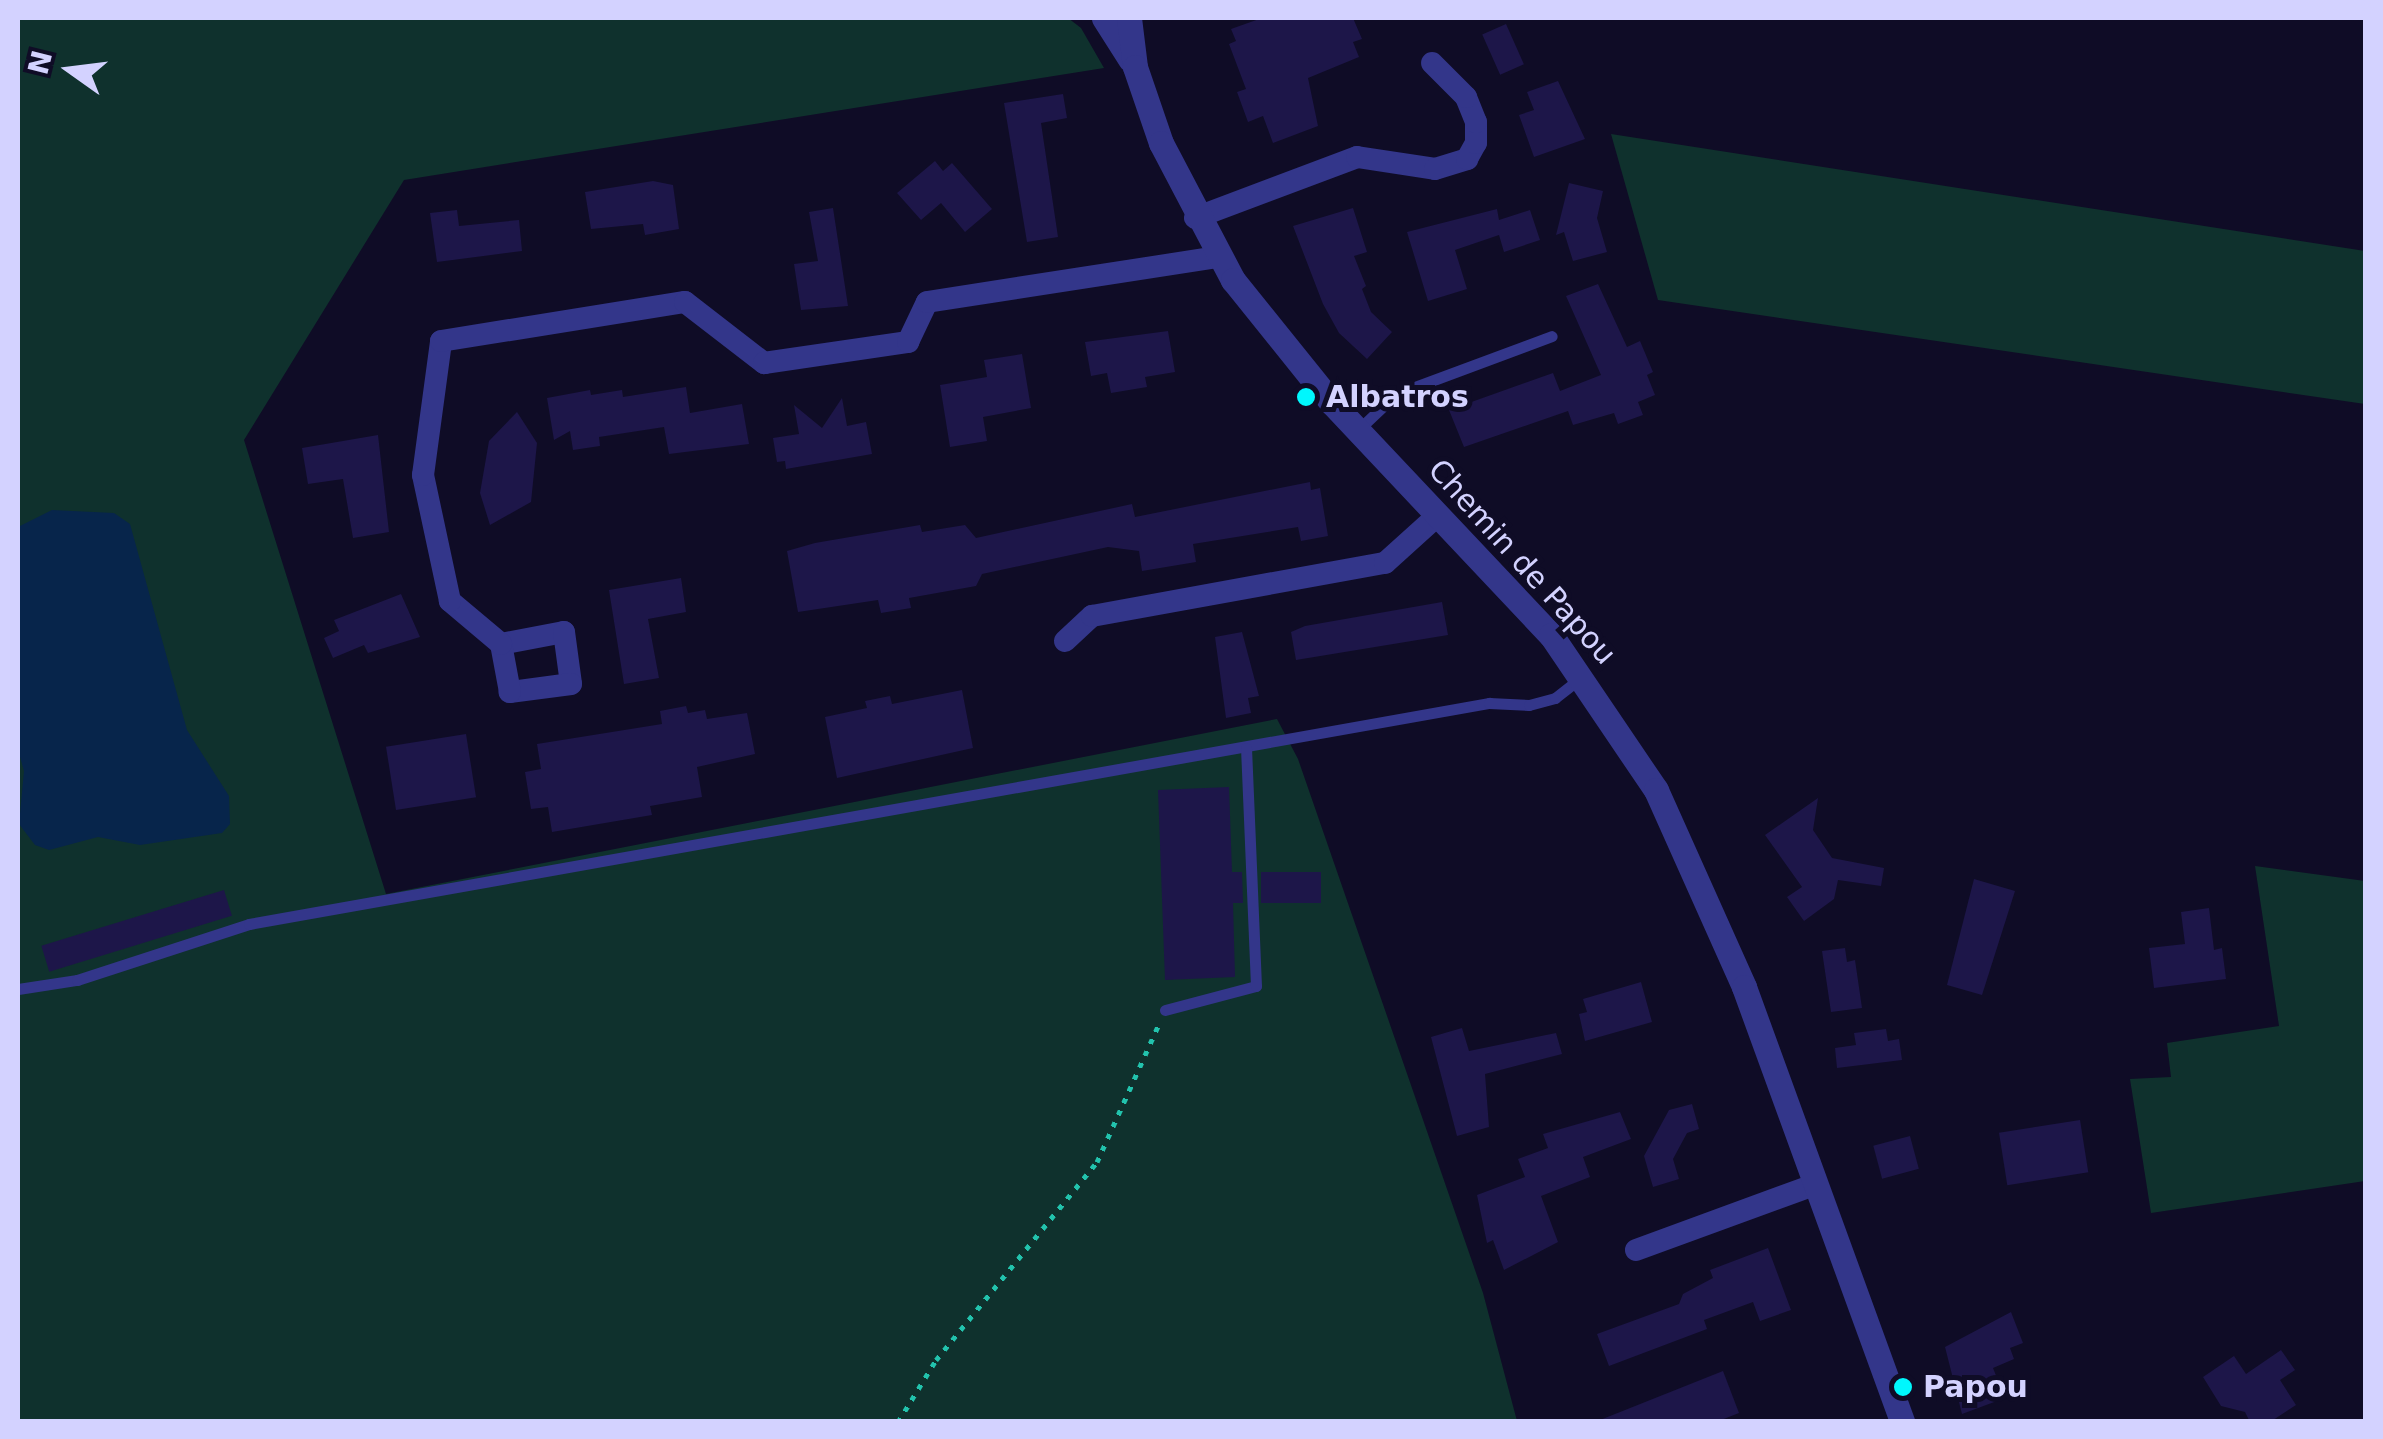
<!DOCTYPE html>
<html>
<head>
<meta charset="utf-8">
<style>
	body { margin:0 }
	#map { position:relative; width:2383px; height:1439px; overflow:hidden; background:#0f0c26; font-family:"DejaVu Sans",sans-serif }
	div>[style] { position:absolute }
	.green>* { inset:0; background:#0f312d }
	.water>* { inset:0; background:#07254b }
	.building>* { inset:0; background:#1d1649; transform-origin:0 0 }
	.path>* { height:5px; margin-top:-2.5px; transform-origin:0; background:repeating-linear-gradient(90deg,#22c3ad 0 5px,transparent 0 13px) }
	.service>* { height:11px; margin:-5.5px; padding:0 5.5px; transform-origin:5.5px; border-radius:5.5px; background:#33368a }
	.minor>* { height:22px; margin:-11px; padding:0 11px; transform-origin:11px; border-radius:11px; background:#33368a }
	.tertiary>* { height:25px; margin:-12.5px; padding:0 12.5px; transform-origin:12.5px; border-radius:12.5px; background:#33368a }
	.dots>* { width:28px; height:28px; translate:-50% -50%; box-sizing:border-box; border:5px solid #0f0c26; border-radius:50% }
	span { translate:-50% -50%; white-space:nowrap; text-align:center; line-height:1.15; -webkit-text-stroke:10px #0f0c26; paint-order:stroke }
	.poi-label { font-size:30px; color:#d3d2ff; font-weight:700 }
	.left { translate:0 -50%; text-align:left }
	.street-label { font-size:30px; color:#d3d2ff }
	.frame { position:absolute; inset:0; border:20px solid #d3d2ff; pointer-events:none }
	.north { position:absolute; left:20px; top:20px; width:100px; height:100px; -webkit-text-stroke:8px #0f0c26; paint-order:stroke; rotate:284deg; font-size:28px; font-weight:700; line-height:40px; text-align:center; color:#d3d2ff }
	.north::after { content:''; display:block; margin:auto; width:35px; height:45px; background:#d3d2ff; clip-path:polygon(50% 0,100% 100%,50% 72%,0 100%) }
</style>
</head>
<body>
<div id="map">
	<div class="green">
		<i style="clip-path:polygon(18px 18px,1068px 18px,1081px 28px,1104px 68px,404px 180px,244px 440px,386px 894px,1277px 719px,1298px 759px,1483px 1293px,1517px 1421px,18px 1421px)"></i>
		<i style="clip-path:polygon(1611px 134px,2365px 251px,2365px 404px,1658px 300px)"></i>
		<i style="clip-path:polygon(2255px 866px,2365px 881px,2365px 1181px,2151px 1213px,2130px 1079px,2171px 1077px,2167px 1043px,2279px 1026px)"></i>
	</div>
	<div class="water">
		<i style="clip-path:polygon(52px 510px,114px 513px,130px 524px,187px 730px,229px 796px,230px 824px,222px 833px,140px 845px,98px 837px,49px 850px,35px 845px,19px 824px,24px 771px,18px 750px,18px 527px)"></i>
	</div>
	<div class="building">
		<i style="clip-path:polygon(1262px 18px,1353px 18px,1362px 39px,1353px 42px,1359px 57px,1308px 78px,1318px 126px,1273px 143px,1263px 116px,1248px 122px,1237px 92px,1246px 89px,1229px 44px,1236px 41px,1231px 29px)"></i>
		<i style="left:1506px;top:24px;width:44px;height:26px;rotate:66deg"></i>
		<i style="clip-path:polygon(1558px 81px,1585px 139px,1534px 157px,1519px 115px,1534px 110px,1527px 92px)"></i>
		<i style="clip-path:polygon(1063px 94px,1067px 118px,1041px 123px,1058px 237px,1027px 242px,1004px 103px)"></i>
		<i style="clip-path:polygon(935px 161px,943px 171px,952px 163px,992px 209px,965px 232px,941px 203px,921px 220px,897px 193px)"></i>
		<i style="clip-path:polygon(653px 181px,673px 185px,679px 229px,645px 235px,643px 224px,591px 229px,585px 192px)"></i>
		<i style="clip-path:polygon(1569px 183px,1603px 191px,1597px 218px,1607px 252px,1573px 261px,1564px 232px,1556px 235px)"></i>
		<i style="clip-path:polygon(833px 208px,848px 306px,801px 310px,794px 264px,818px 261px,809px 212px)"></i>
		<i style="clip-path:polygon(1353px 208px,1367px 252px,1354px 256px,1366px 286px,1362px 289px,1371px 312px,1392px 332px,1367px 359px,1339px 333px,1323px 304px,1293px 226px)"></i>
		<i style="clip-path:polygon(1497px 209px,1499px 220px,1530px 210px,1540px 240px,1504px 252px,1499px 235px,1455px 250px,1467px 289px,1428px 301px,1407px 232px)"></i>
		<i style="clip-path:polygon(457px 210px,459px 226px,519px 220px,522px 251px,437px 262px,430px 213px)"></i>
		<i style="clip-path:polygon(1598px 284px,1627px 347px,1640px 341px,1653px 372px,1647px 375px,1655px 395px,1638px 402px,1643px 415px,1618px 424px,1614px 413px,1573px 425px,1568px 411px,1464px 447px,1449px 410px,1553px 373px,1560px 391px,1601px 375px,1566px 296px)"></i>
		<i style="clip-path:polygon(1168px 331px,1175px 372px,1145px 377px,1147px 387px,1111px 393px,1107px 373px,1091px 376px,1085px 342px)"></i>
		<i style="clip-path:polygon(1022px 354px,1031px 408px,983px 417px,987px 441px,950px 447px,940px 385px,987px 377px,984px 360px)"></i>
		<i style="clip-path:polygon(686px 387px,690px 413px,742px 404px,749px 444px,669px 454px,664px 427px,599px 437px,600px 446px,573px 450px,570px 431px,554px 440px,547px 398px,590px 390px,591px 395px,622px 390px,623px 397px)"></i>
		<i style="clip-path:polygon(842px 398px,847px 426px,866px 422px,872px 454px,786px 469px,785px 461px,777px 462px,773px 438px,799px 434px,794px 405px,822px 428px)"></i>
		<i style="clip-path:polygon(517px 412px,537px 443px,531px 502px,490px 525px,480px 493px,489px 441px)"></i>
		<i style="clip-path:polygon(378px 435px,389px 532px,353px 538px,343px 479px,308px 484px,302px 448px)"></i>
		<i style="clip-path:polygon(1310px 482px,1311px 490px,1320px 488px,1328px 536px,1301px 541px,1298px 527px,1193px 544px,1196px 562px,1142px 571px,1139px 551px,1108px 547px,982px 574px,976px 586px,909px 598px,911px 608px,881px 613px,878px 600px,798px 612px,787px 551px,815px 543px,920px 525px,922px 532px,965px 525px,976px 538px,1132px 504px,1135px 517px)"></i>
		<i style="clip-path:polygon(681px 578px,686px 612px,648px 619px,659px 678px,624px 684px,609px 590px)"></i>
		<i style="clip-path:polygon(401px 594px,420px 637px,368px 653px,364px 645px,333px 658px,324px 638px,339px 631px,334px 620px)"></i>
		<i style="clip-path:polygon(1442px 602px,1448px 635px,1296px 660px,1291px 632px,1305px 626px)"></i>
		<i style="clip-path:polygon(1242px 632px,1259px 696px,1248px 698px,1251px 713px,1226px 718px,1215px 637px)"></i>
		<i style="clip-path:polygon(962px 690px,973px 748px,837px 778px,825px 717px,867px 708px,865px 701px,890px 696px,892px 704px)"></i>
		<i style="clip-path:polygon(686px 706px,688px 713px,705px 710px,707px 719px,747px 713px,755px 754px,697px 767px,702px 797px,650px 806px,652px 815px,552px 832px,548px 807px,531px 809px,525px 772px,541px 769px,537px 744px,662px 724px,660px 711px)"></i>
		<i style="left:466px;top:734px;width:64px;height:81px;rotate:81deg"></i>
		<i style="clip-path:polygon(1229px 787px,1232px 872px,1242px 872px,1243px 903px,1233px 903px,1235px 977px,1165px 980px,1158px 790px)"></i>
		<i style="clip-path:polygon(1818px 798px,1813px 830px,1832px 858px,1884px 868px,1881px 886px,1838px 880px,1834px 899px,1804px 921px,1787px 897px,1802px 887px,1765px 835px)"></i>
		<i style="left:1261px;top:872px;width:60px;height:31px"></i>
		<i style="clip-path:polygon(1974px 879px,2015px 891px,1982px 995px,1947px 985px)"></i>
		<i style="left:224px;top:890px;width:27px;height:191px;rotate:73deg"></i>
		<i style="clip-path:polygon(2209px 908px,2214px 950px,2222px 948px,2226px 979px,2154px 988px,2149px 948px,2185px 944px,2181px 912px)"></i>
		<i style="clip-path:polygon(1845px 948px,1847px 962px,1855px 960px,1862px 1008px,1831px 1012px,1822px 951px)"></i>
		<i style="clip-path:polygon(1641px 982px,1652px 1022px,1585px 1041px,1579px 1014px,1587px 1012px,1583px 999px)"></i>
		<i style="clip-path:polygon(1462px 1028px,1469px 1051px,1556px 1033px,1562px 1054px,1485px 1074px,1489px 1127px,1457px 1136px,1431px 1037px)"></i>
		<i style="clip-path:polygon(1886px 1029px,1888px 1041px,1899px 1039px,1902px 1060px,1837px 1068px,1835px 1048px,1856px 1045px,1854px 1033px)"></i>
		<i style="clip-path:polygon(1692px 1104px,1699px 1129px,1687px 1133px,1673px 1159px,1679px 1179px,1653px 1187px,1644px 1156px,1669px 1110px)"></i>
		<i style="clip-path:polygon(1620px 1112px,1631px 1139px,1583px 1157px,1590px 1177px,1541px 1196px,1558px 1242px,1504px 1270px,1493px 1240px,1487px 1243px,1477px 1195px,1525px 1177px,1518px 1159px,1548px 1148px,1543px 1134px)"></i>
		<i style="left:2080px;top:1120px;width:53px;height:82px;rotate:81deg"></i>
		<i style="left:1910px;top:1136px;width:34px;height:38px;rotate:75deg"></i>
		<i style="clip-path:polygon(1768px 1248px,1791px 1310px,1760px 1321px,1753px 1302px,1704px 1320px,1707px 1329px,1609px 1366px,1597px 1334px,1679px 1304px,1683px 1294px,1713px 1278px,1710px 1270px)"></i>
		<i style="clip-path:polygon(2011px 1312px,2023px 1343px,2010px 1348px,2014px 1359px,1993px 1368px,2005px 1398px,1962px 1414px,1945px 1347px)"></i>
		<i style="clip-path:polygon(2281px 1350px,2295px 1370px,2280px 1380px,2296px 1405px,2270px 1422px,2250px 1422px,2245px 1412px,2221px 1406px,2203px 1377px,2234px 1356px,2246px 1374px)"></i>
		<i style="clip-path:polygon(1723px 1371px,1739px 1413px,1716px 1422px,1595px 1422px)"></i>
	</div>
	<div class="path">
		<i style="left:898px;top:1422px;width:73px;rotate:-58.5deg"></i>
		<i style="left:936px;top:1360px;width:255px;rotate:-50.9deg"></i>
		<i style="left:1097px;top:1162px;width:149px;rotate:-65.8deg"></i>
	</div>
	<div class="service">
		<i style="left:1358px;top:430px;width:52px;rotate:-43.5deg"></i>
		<i style="left:1396px;top:394px;width:166px;rotate:-20.4deg"></i>
		<i style="left:18px;top:989px;width:60px;rotate:-8.7deg"></i>
		<i style="left:77px;top:980px;width:181px;rotate:-18deg"></i>
		<i style="left:249px;top:924px;width:1260px;rotate:-10.11deg"></i>
		<i style="left:1489px;top:703px;width:40px;rotate:2.9deg"></i>
		<i style="left:1529px;top:705px;width:27px;rotate:-15deg"></i>
		<i style="left:1555px;top:698px;width:33px;rotate:-38deg"></i>
		<i style="left:1165px;top:1010px;width:94px;rotate:-14.8deg"></i>
		<i style="left:1256px;top:986px;width:238px;rotate:-92.4deg"></i>
	</div>
	<div class="minor">
		<i style="left:1195px;top:218px;width:173px;rotate:-20.6deg"></i>
		<i style="left:1357px;top:157px;width:79px;rotate:8.7deg"></i>
		<i style="left:1435px;top:169px;width:34px;rotate:-17deg"></i>
		<i style="left:1467px;top:159px;width:18px;rotate:-61deg"></i>
		<i style="left:1476px;top:143px;width:21px;rotate:-90deg"></i>
		<i style="left:1476px;top:122px;width:27px;rotate:-112deg"></i>
		<i style="left:1466px;top:97px;width:48px;rotate:-135deg"></i>
		<i style="left:1065px;top:641px;width:37px;rotate:-43deg"></i>
		<i style="left:1092px;top:616px;width:298px;rotate:-10.3deg"></i>
		<i style="left:1385px;top:563px;width:70px;rotate:-42.1deg"></i>
		<i style="left:501px;top:644px;width:64px;rotate:-10.8deg"></i>
		<i style="left:564px;top:632px;width:52px;rotate:82.3deg"></i>
		<i style="left:571px;top:684px;width:62px;rotate:172.5deg"></i>
		<i style="left:510px;top:692px;width:49px;rotate:-100.6deg"></i>
		<i style="left:501px;top:644px;width:67px;rotate:-139.9deg"></i>
		<i style="left:450px;top:601px;width:129px;rotate:-102.1deg"></i>
		<i style="left:423px;top:475px;width:135px;rotate:-82.3deg"></i>
		<i style="left:441px;top:341px;width:247px;rotate:-9.1deg"></i>
		<i style="left:685px;top:302px;width:100px;rotate:37.7deg"></i>
		<i style="left:764px;top:363px;width:146px;rotate:-8.3deg"></i>
		<i style="left:908px;top:342px;width:44px;rotate:-64.6deg"></i>
		<i style="left:927px;top:302px;width:293px;rotate:-8.8deg"></i>
		<i style="left:1636px;top:1250px;width:189px;rotate:-20.1deg"></i>
	</div>
	<div class="tertiary">
		<i style="left:1104px;top:18px;width:49px;rotate:57.6deg"></i>
		<i style="left:1129px;top:18px;width:49px;rotate:83deg"></i>
		<i style="left:1135px;top:67px;width:80px;rotate:71.1deg"></i>
		<i style="left:1161px;top:143px;width:155px;rotate:62.3deg"></i>
		<i style="left:1233px;top:280px;width:158px;rotate:51.2deg"></i>
		<i style="left:1332px;top:403px;width:319px;rotate:46.7deg"></i>
		<i style="left:1551px;top:635px;width:187px;rotate:55.9deg"></i>
		<i style="left:1656px;top:790px;width:216px;rotate:65.9deg"></i>
		<i style="left:1744px;top:987px;width:463px;rotate:70deg"></i>
	</div>
	<div class="dots">
		<i style="left:1306px;top:397px;background:#00f7fd"></i>
		<i style="left:1903px;top:1387px;background:#00f7fd"></i>
	</div>
	<div class="poi-label">
		<span class="left" style="left:1326px;top:397px">Albatros</span>
		<span class="left" style="left:1923px;top:1387px">Papou</span>
	</div>
	<div class="street-label">
		<span style="left:1522px;top:562px;rotate:48deg">Chemin de Papou</span>
	</div>
	<div class="frame"></div>
	<div class="north">N</div>
</div>
</body>
</html>
